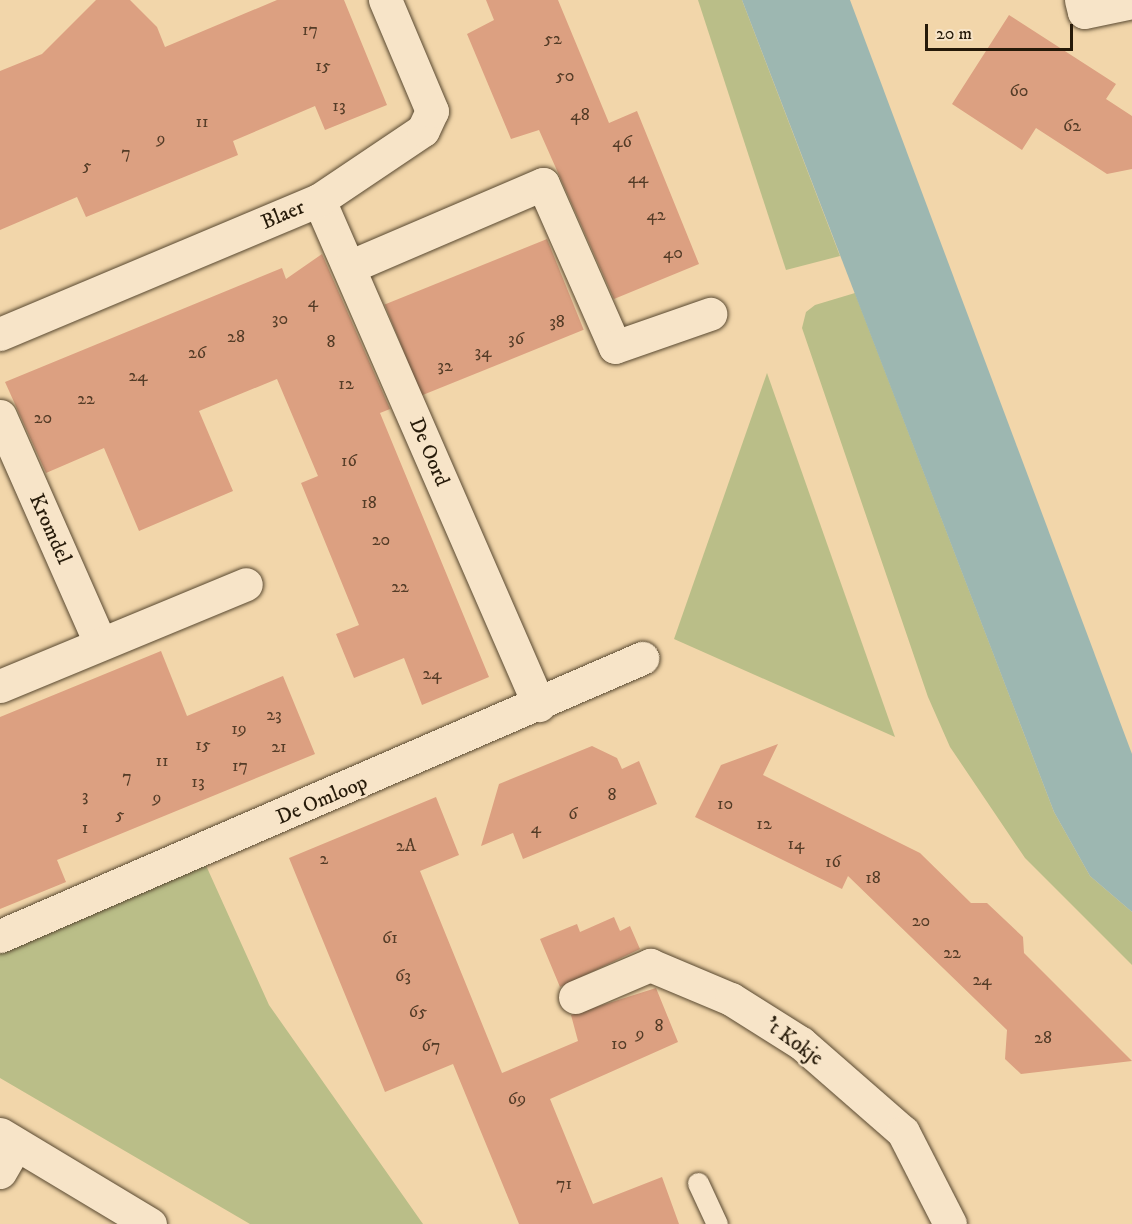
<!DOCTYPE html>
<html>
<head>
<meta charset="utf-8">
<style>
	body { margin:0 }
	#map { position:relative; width:1132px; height:1224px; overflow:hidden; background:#f2d6aa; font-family:"IM FELL DW Pica",serif }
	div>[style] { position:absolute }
	.green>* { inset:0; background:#babe88 }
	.water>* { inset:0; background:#9db7b1 }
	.building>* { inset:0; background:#dca081; transform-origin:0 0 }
	.roads { filter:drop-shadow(0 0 2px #594931) drop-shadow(0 0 2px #594931) }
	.lane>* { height:21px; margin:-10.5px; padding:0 10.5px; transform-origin:10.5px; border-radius:10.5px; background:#f7e4c8 }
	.street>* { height:33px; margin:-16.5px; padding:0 16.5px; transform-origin:16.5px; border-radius:16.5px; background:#f7e4c8 }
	span { translate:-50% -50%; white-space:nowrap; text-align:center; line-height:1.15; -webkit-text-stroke:5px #f7e4c8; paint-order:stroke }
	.number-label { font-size:18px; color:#543c27 }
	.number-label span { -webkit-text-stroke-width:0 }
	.street-label { font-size:21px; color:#261a09 }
	.scale { position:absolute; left:925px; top:24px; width:148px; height:27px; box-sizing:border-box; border:3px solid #261a09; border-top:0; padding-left:8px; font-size:18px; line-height:21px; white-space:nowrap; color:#261a09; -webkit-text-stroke:4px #f7e4c8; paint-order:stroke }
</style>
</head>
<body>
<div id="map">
	<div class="green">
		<i style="clip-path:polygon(698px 0,742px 0,840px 256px,786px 270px)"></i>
		<i style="clip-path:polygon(855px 293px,1054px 812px,1090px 876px,1132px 912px,1132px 965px,1025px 858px,950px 747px,928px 697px,802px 328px,806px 312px,815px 305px)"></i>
		<i style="clip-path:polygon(767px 373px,895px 737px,674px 639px)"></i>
		<i style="clip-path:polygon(204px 861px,269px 1005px,423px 1224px,250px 1224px,0 1078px,0 945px)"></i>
	</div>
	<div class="water">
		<i style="clip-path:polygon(742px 0,850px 0,1132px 754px,1132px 912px,1090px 876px,1054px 812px)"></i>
	</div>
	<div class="building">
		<i style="clip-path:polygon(96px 0,130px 0,157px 27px,165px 47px,277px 0,344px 0,387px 105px,325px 130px,315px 106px,233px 141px,238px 155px,86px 217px,77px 197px,0 230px,0 71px,42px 54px)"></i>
		<i style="clip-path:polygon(486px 0,558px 0,609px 123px,637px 111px,699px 264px,614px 299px,539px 130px,511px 139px,467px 34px,494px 20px)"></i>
		<i style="clip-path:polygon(1009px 15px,1116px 84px,1106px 99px,1132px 116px,1132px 169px,1107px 174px,1036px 128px,1022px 150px,952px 104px)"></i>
		<i style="left:547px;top:239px;width:98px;height:175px;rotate:68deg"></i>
		<i style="clip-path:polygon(322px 254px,390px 409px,380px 413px,489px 677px,422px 705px,404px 658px,354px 678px,336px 634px,359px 625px,301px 483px,318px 476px,277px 379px,199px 411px,233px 491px,139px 531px,104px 448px,46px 473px,5px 382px,282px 268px,286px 279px)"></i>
		<i style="clip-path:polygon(161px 651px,187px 716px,283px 676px,315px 754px,57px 860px,66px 882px,0 909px,0 717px)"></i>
		<i style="clip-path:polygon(778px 744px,763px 775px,920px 853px,971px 903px,987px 903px,1023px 937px,1024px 953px,1132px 1061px,1021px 1074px,1005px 1059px,1007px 1030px,848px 876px,842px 889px,695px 817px,721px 765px)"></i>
		<i style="clip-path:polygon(592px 746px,617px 758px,622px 769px,639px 761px,657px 804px,523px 859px,513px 833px,481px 846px,499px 784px)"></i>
		<i style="clip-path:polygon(436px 797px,459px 855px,420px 871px,502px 1073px,578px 1041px,571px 1015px,656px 988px,678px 1042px,550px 1099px,593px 1204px,662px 1177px,679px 1224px,519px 1224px,453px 1064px,385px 1092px,289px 858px)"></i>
		<i style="clip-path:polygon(614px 917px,620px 931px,630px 926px,640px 949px,560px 987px,540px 939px,577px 924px,580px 932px)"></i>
	</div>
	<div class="roads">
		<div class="lane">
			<i style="left:698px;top:1183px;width:45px;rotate:65.1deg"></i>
		</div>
		<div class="street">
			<i style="left:1081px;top:0;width:12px;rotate:76deg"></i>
			<i style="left:1084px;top:12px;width:49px;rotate:-11.8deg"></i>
			<i style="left:319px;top:200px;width:551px;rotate:66.46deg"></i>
			<i style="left:349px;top:267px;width:211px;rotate:-23.2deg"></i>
			<i style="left:543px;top:184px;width:178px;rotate:66.2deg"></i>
			<i style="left:615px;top:347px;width:101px;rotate:-19.2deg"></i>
			<i style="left:0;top:334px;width:346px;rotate:-22.8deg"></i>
			<i style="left:319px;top:200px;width:125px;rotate:-33.9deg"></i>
			<i style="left:423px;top:130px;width:21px;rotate:-65deg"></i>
			<i style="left:432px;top:111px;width:121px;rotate:-112.9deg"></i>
			<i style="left:0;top:416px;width:248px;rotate:66.2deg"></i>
			<i style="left:0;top:686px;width:266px;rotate:-22.5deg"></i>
			<i style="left:0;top:936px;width:700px;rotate:-23.41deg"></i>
			<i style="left:575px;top:997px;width:82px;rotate:-23.1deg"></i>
			<i style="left:650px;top:965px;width:88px;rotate:22.8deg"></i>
			<i style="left:731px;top:999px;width:83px;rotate:32.2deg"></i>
			<i style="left:801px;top:1043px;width:135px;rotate:41.1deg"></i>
			<i style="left:903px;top:1132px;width:103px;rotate:62.9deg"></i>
			<i style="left:0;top:1134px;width:175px;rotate:31deg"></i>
			<i style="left:0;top:1172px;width:32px;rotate:-60deg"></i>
		</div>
	</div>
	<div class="number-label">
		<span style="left:310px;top:30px">17</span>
		<span style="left:553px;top:39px">52</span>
		<span style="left:323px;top:66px">15</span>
		<span style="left:565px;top:76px">50</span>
		<span style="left:1019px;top:91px">60</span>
		<span style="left:339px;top:106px">13</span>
		<span style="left:580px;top:115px">48</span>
		<span style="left:202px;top:122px">11</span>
		<span style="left:1072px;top:126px">62</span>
		<span style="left:161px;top:139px">9</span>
		<span style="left:622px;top:142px">46</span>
		<span style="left:126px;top:153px">7</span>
		<span style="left:87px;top:166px">5</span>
		<span style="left:638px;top:178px">44</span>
		<span style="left:656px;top:215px">42</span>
		<span style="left:673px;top:253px">40</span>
		<span style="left:313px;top:302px">4</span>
		<span style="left:280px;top:319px">30</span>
		<span style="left:557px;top:322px">38</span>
		<span style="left:236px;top:337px">28</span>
		<span style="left:516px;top:339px">36</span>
		<span style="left:331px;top:342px">8</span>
		<span style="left:483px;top:352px">34</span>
		<span style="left:197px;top:353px">26</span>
		<span style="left:445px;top:366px">32</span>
		<span style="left:138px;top:376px">24</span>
		<span style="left:346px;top:384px">12</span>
		<span style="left:86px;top:399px">22</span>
		<span style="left:43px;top:418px">20</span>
		<span style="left:349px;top:461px">16</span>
		<span style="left:369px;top:503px">18</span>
		<span style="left:381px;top:540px">20</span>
		<span style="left:400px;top:587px">22</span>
		<span style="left:432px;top:674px">24</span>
		<span style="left:274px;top:715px">23</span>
		<span style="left:239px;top:729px">19</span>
		<span style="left:203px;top:745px">15</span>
		<span style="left:279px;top:747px">21</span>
		<span style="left:162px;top:761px">11</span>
		<span style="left:240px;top:766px">17</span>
		<span style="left:127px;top:777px">7</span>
		<span style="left:198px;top:782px">13</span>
		<span style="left:612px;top:795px">8</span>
		<span style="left:85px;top:796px">3</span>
		<span style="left:157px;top:798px">9</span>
		<span style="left:725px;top:804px">10</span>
		<span style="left:573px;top:814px">6</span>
		<span style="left:120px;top:815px">5</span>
		<span style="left:764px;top:824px">12</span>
		<span style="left:85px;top:828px">1</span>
		<span style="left:536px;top:828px">4</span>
		<span style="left:796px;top:844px">14</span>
		<span style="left:406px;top:846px">2A</span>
		<span style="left:324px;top:859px">2</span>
		<span style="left:833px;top:862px">16</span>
		<span style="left:873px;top:878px">18</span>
		<span style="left:921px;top:921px">20</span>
		<span style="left:390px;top:938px">61</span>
		<span style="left:952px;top:953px">22</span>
		<span style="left:403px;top:976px">63</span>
		<span style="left:982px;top:980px">24</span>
		<span style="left:418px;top:1012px">65</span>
		<span style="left:659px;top:1026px">8</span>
		<span style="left:640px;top:1034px">9</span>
		<span style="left:1043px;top:1038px">28</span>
		<span style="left:619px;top:1044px">10</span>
		<span style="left:431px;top:1046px">67</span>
		<span style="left:517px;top:1099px">69</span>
		<span style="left:564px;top:1184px">71</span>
	</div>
	<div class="street-label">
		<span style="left:283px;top:215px;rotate:-23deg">Blaer</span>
		<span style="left:429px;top:452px;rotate:67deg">De Oord</span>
		<span style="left:50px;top:529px;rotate:66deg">Kromdel</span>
		<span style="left:322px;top:800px;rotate:-23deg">De Omloop</span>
		<span style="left:794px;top:1042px;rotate:36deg">'t Kokje</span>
	</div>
	<div class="scale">20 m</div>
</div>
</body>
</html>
